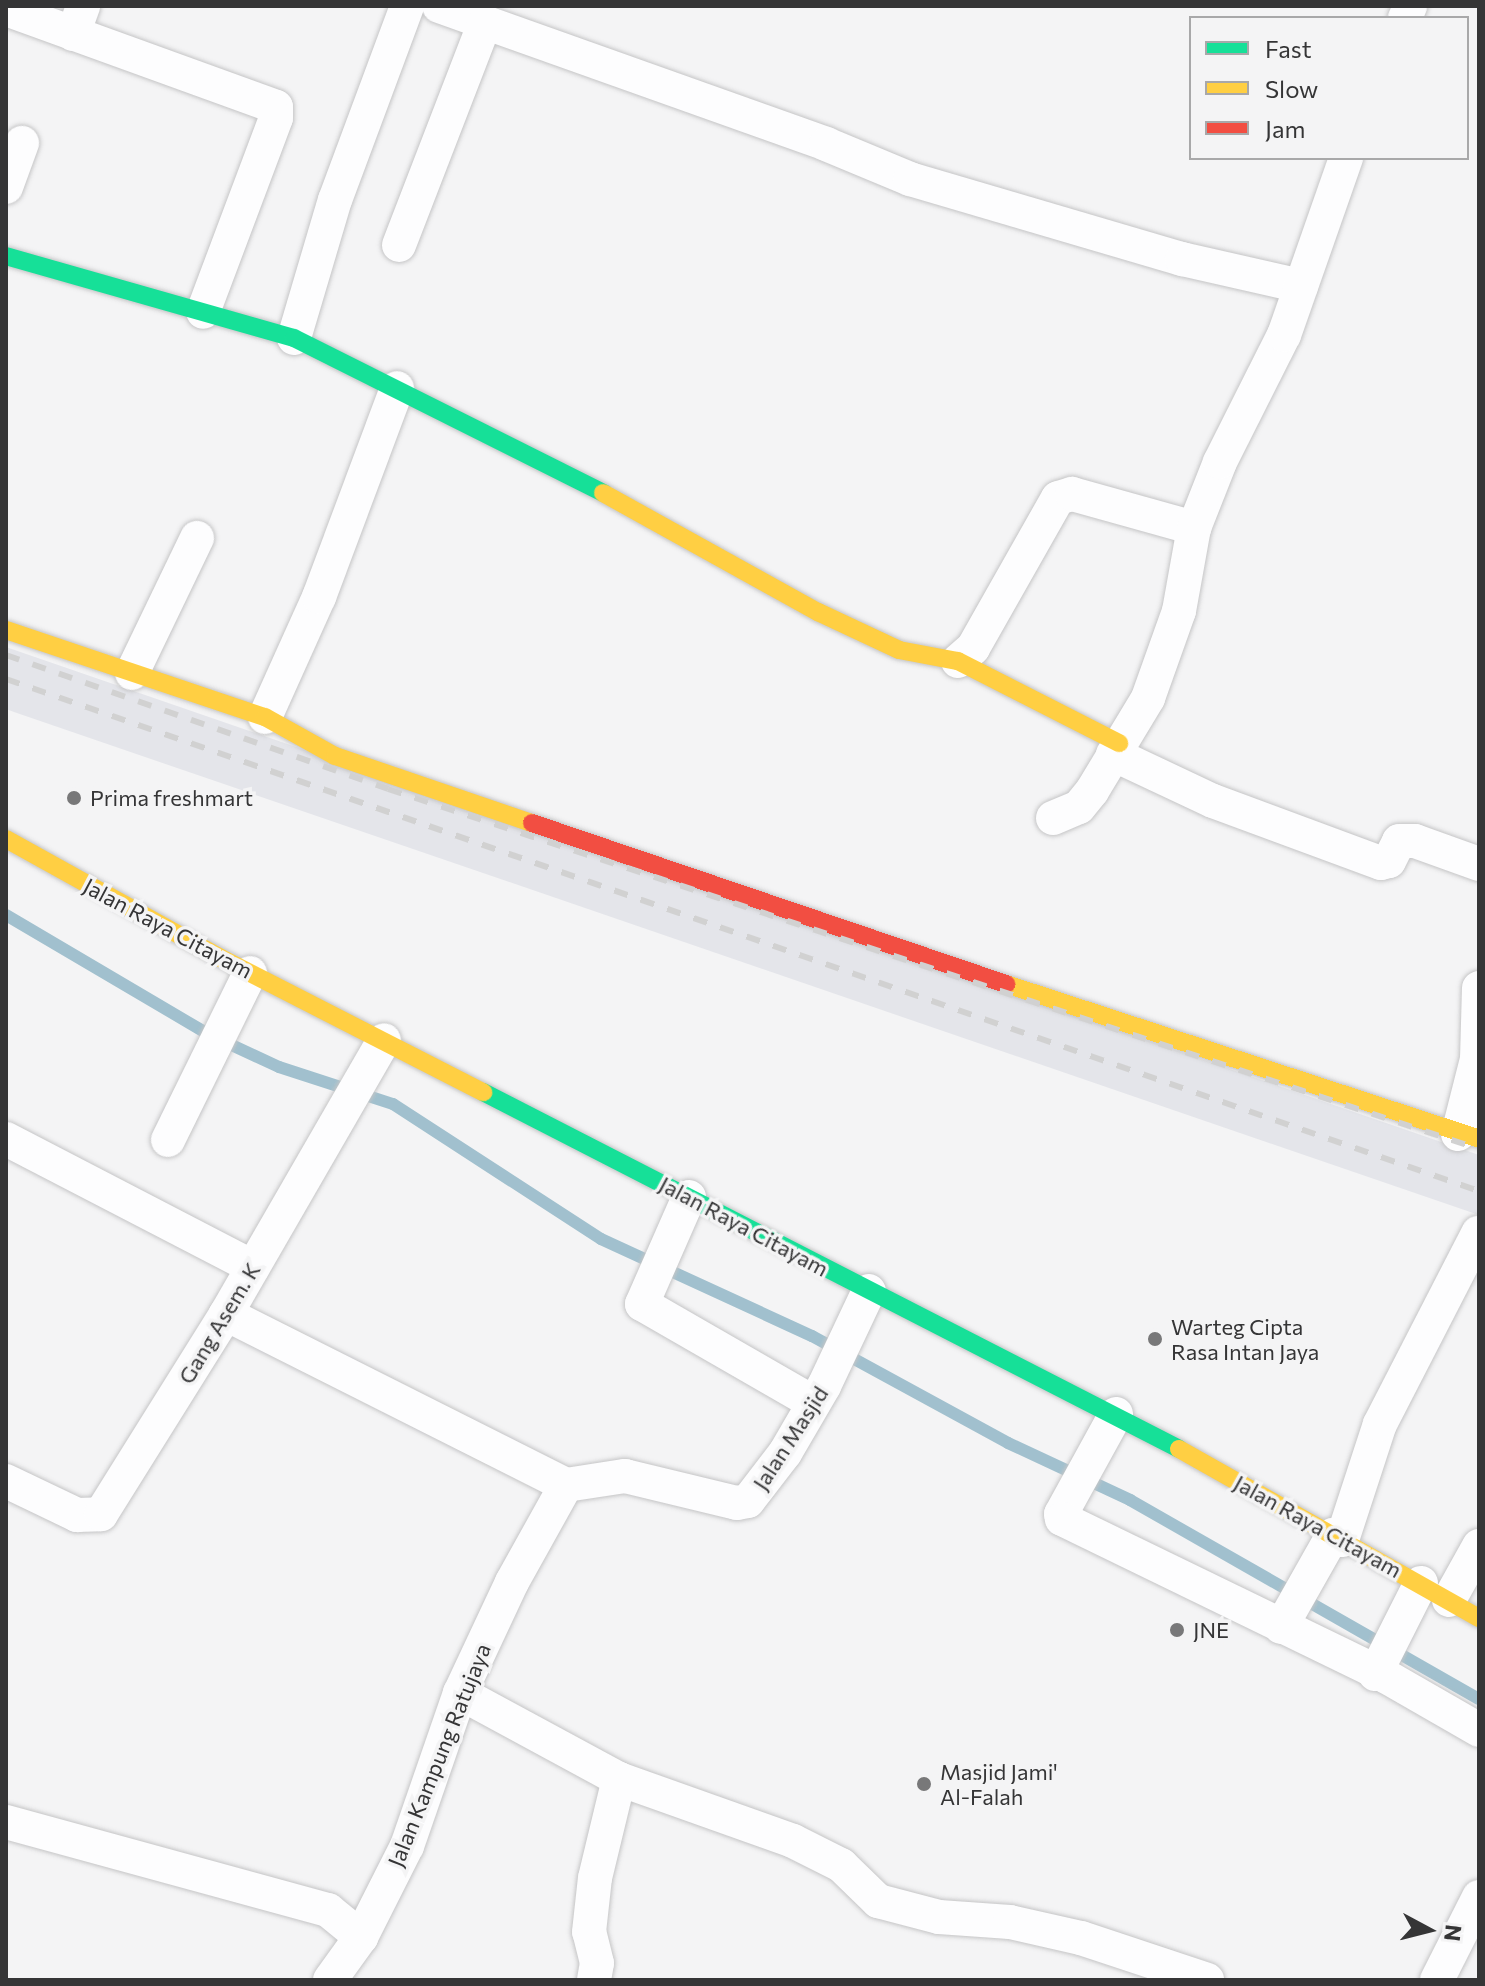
<!DOCTYPE html>
<html>
<head>
<meta charset="utf-8">
<style>
	body { margin:0 }
	#map { position:relative; width:1485px; height:1986px; overflow:hidden; background:#f4f4f5; font-family:Commissioner,sans-serif }
	div>[style] { position:absolute }
	.built>* { inset:0; background:#e4e5ea }
	.stream>* { height:12px; margin:-6px; padding:0 6px; transform-origin:6px; border-radius:6px; background:#a1c0ce }
	.roads { filter:drop-shadow(0 0 2px #c5c5c6) drop-shadow(0 0 2px #c5c5c6) }
	.street>* { height:34px; margin:-17px; padding:0 17px; transform-origin:17px; border-radius:17px; background:#fdfdfe }
	.fast>* { height:18px; margin:-9px; padding:0 9px; transform-origin:9px; border-radius:9px; background:#16e098 }
	.slow>* { height:18px; margin:-9px; padding:0 9px; transform-origin:9px; border-radius:9px; background:#ffcf43 }
	.jam>* { height:18px; margin:-9px; padding:0 9px; transform-origin:9px; border-radius:9px; background:#f24e42 }
	.rail>* { height:6px; margin-top:-3px; transform-origin:0; background:repeating-linear-gradient(90deg,#d1d1d1 0 14px,transparent 0 28px) }
	.dots>* { width:22px; height:22px; translate:-50% -50%; box-sizing:border-box; border:4px solid #f4f4f5; border-radius:50% }
	span { translate:-50% -50%; white-space:nowrap; text-align:center; line-height:1.15; -webkit-text-stroke:7px #f4f4f5; paint-order:stroke }
	.poi-label { font-size:22px; color:#353536 }
	.left { translate:0 -50%; text-align:left }
	.street-label { font-size:22px; color:#353536 }
	.frame { position:absolute; inset:0; border:8px solid #353536; pointer-events:none }
	.legend { position:absolute; left:1189px; top:16px; width:280px; height:144px; box-sizing:border-box; background:#f4f4f5; border:2px solid #a8a8a9; margin:0; padding:10px 14px; list-style:none; font-size:24px; color:#353536 }
	.legend li { display:flex; align-items:center; gap:16px; height:40px }
	.legend b { width:40px; border:2px solid #a8a8a9 }
	.north { position:absolute; left:1389px; top:1890px; width:80px; height:80px; -webkit-text-stroke:6px #f4f4f5; paint-order:stroke; rotate:97deg; font-size:22px; font-weight:700; line-height:32px; text-align:center; color:#353536 }
	.north::after { content:''; display:block; margin:auto; width:28px; height:36px; background:#353536; clip-path:polygon(50% 0,100% 100%,50% 72%,0 100%) }
</style>
</head>
<body>
<div id="map">
	<div class="built">
		<i style="clip-path:polygon(6px 647px,1479px 1155px,1479px 1215px,14px 712px,6px 709px)"></i>
	</div>
	<div class="stream">
		<i style="left:6px;top:915px;width:234px;rotate:30.5deg"></i>
		<i style="left:208px;top:1034px;width:78px;rotate:24.9deg"></i>
		<i style="left:279px;top:1067px;width:120px;rotate:18deg"></i>
		<i style="left:393px;top:1104px;width:248px;rotate:33deg"></i>
		<i style="left:601px;top:1239px;width:232px;rotate:24.7deg"></i>
		<i style="left:812px;top:1336px;width:223px;rotate:28.6deg"></i>
		<i style="left:1008px;top:1443px;width:135px;rotate:25deg"></i>
		<i style="left:1130px;top:1500px;width:402px;rotate:29.7deg"></i>
	</div>
	<div class="roads">
		<div class="street">
			<i style="left:439px;top:6px;width:411px;rotate:19.6deg"></i>
			<i style="left:826px;top:144px;width:91px;rotate:22.6deg"></i>
			<i style="left:910px;top:179px;width:284px;rotate:16.4deg"></i>
			<i style="left:1182px;top:259px;width:122px;rotate:12.8deg"></i>
			<i style="left:6px;top:9px;width:287px;rotate:19.9deg"></i>
			<i style="left:276px;top:107px;width:11px;rotate:90deg"></i>
			<i style="left:276px;top:118px;width:207px;rotate:110.6deg"></i>
			<i style="left:1405px;top:18px;width:13px;rotate:-67deg"></i>
			<i style="left:73px;top:34px;width:30px;rotate:-70deg"></i>
			<i style="left:6px;top:187px;width:47px;rotate:-70deg"></i>
			<i style="left:399px;top:245px;width:239px;rotate:-68.9deg"></i>
			<i style="left:294px;top:338px;width:144px;rotate:-73.5deg"></i>
			<i style="left:335px;top:200px;width:207px;rotate:-69.6deg"></i>
			<i style="left:958px;top:661px;width:20px;rotate:-41deg"></i>
			<i style="left:973px;top:648px;width:172px;rotate:-60.5deg"></i>
			<i style="left:1058px;top:498px;width:15px;rotate:-16deg"></i>
			<i style="left:1072px;top:494px;width:127px;rotate:15.6deg"></i>
			<i style="left:132px;top:673px;width:150px;rotate:-64.3deg"></i>
			<i style="left:265px;top:717px;width:132px;rotate:-65.8deg"></i>
			<i style="left:319px;top:597px;width:223px;rotate:-69.5deg"></i>
			<i style="left:1113px;top:754px;width:110px;rotate:25.2deg"></i>
			<i style="left:1213px;top:801px;width:179px;rotate:20.3deg"></i>
			<i style="left:1381px;top:863px;width:8px;rotate:-14deg"></i>
			<i style="left:1389px;top:861px;width:22px;rotate:-63deg"></i>
			<i style="left:1399px;top:841px;width:16px"></i>
			<i style="left:1415px;top:841px;width:68px;rotate:19.8deg"></i>
			<i style="left:1053px;top:818px;width:28px;rotate:-23deg"></i>
			<i style="left:1079px;top:807px;width:21px;rotate:-51deg"></i>
			<i style="left:1092px;top:791px;width:109px;rotate:-58.9deg"></i>
			<i style="left:1148px;top:698px;width:92px;rotate:-70.4deg"></i>
			<i style="left:1179px;top:611px;width:84px;rotate:-79.8deg"></i>
			<i style="left:1194px;top:528px;width:71px;rotate:-68.5deg"></i>
			<i style="left:1220px;top:462px;width:142px;rotate:-63.3deg"></i>
			<i style="left:1284px;top:335px;width:188px;rotate:-70.7deg"></i>
			<i style="left:1458px;top:1134px;width:77px;rotate:-75.8deg"></i>
			<i style="left:1477px;top:1059px;width:71px;rotate:-88.4deg"></i>
			<i style="left:6px;top:1139px;width:278px;rotate:27.4deg"></i>
			<i style="left:168px;top:1140px;width:186px;rotate:-63.8deg"></i>
			<i style="left:689px;top:1197px;width:117px;rotate:113.7deg"></i>
			<i style="left:642px;top:1304px;width:198px;rotate:29.9deg"></i>
			<i style="left:226px;top:1314px;width:381px;rotate:26.7deg"></i>
			<i style="left:1116px;top:1414px;width:114px;rotate:118.8deg"></i>
			<i style="left:1061px;top:1514px;width:5px;rotate:79deg"></i>
			<i style="left:1062px;top:1519px;width:361px;rotate:25.9deg"></i>
			<i style="left:1387px;top:1677px;width:106px;rotate:29.9deg"></i>
			<i style="left:6px;top:1481px;width:79px;rotate:25.6deg"></i>
			<i style="left:77px;top:1515px;width:24px;rotate:-2deg"></i>
			<i style="left:101px;top:1514px;width:236px;rotate:-58deg"></i>
			<i style="left:226px;top:1314px;width:316px;rotate:-60deg"></i>
			<i style="left:566px;top:1485px;width:60px;rotate:-8.7deg"></i>
			<i style="left:625px;top:1476px;width:115px;rotate:13.6deg"></i>
			<i style="left:737px;top:1503px;width:11px;rotate:-10deg"></i>
			<i style="left:748px;top:1501px;width:61px;rotate:-52.4deg"></i>
			<i style="left:785px;top:1453px;width:78px;rotate:-59.8deg"></i>
			<i style="left:824px;top:1386px;width:105px;rotate:-64.7deg"></i>
			<i style="left:1342px;top:1540px;width:122px;rotate:-71.9deg"></i>
			<i style="left:1380px;top:1424px;width:215px;rotate:-62.8deg"></i>
			<i style="left:1449px;top:1600px;width:62px;rotate:-60.9deg"></i>
			<i style="left:1281px;top:1627px;width:106px;rotate:-60.5deg"></i>
			<i style="left:1375px;top:1674px;width:102px;rotate:-63.2deg"></i>
			<i style="left:460px;top:1693px;width:181px;rotate:28.4deg"></i>
			<i style="left:619px;top:1779px;width:185px;rotate:19.6deg"></i>
			<i style="left:793px;top:1841px;width:54px;rotate:26.6deg"></i>
			<i style="left:841px;top:1865px;width:52px;rotate:44.2deg"></i>
			<i style="left:878px;top:1901px;width:63px;rotate:14.7deg"></i>
			<i style="left:939px;top:1917px;width:71px;rotate:4deg"></i>
			<i style="left:1010px;top:1922px;width:73px;rotate:12.7deg"></i>
			<i style="left:1081px;top:1938px;width:133px;rotate:18.4deg"></i>
			<i style="left:6px;top:1822px;width:334px;rotate:15.3deg"></i>
			<i style="left:328px;top:1910px;width:43px;rotate:39.3deg"></i>
			<i style="left:330px;top:1980px;width:53px;rotate:-54.2deg"></i>
			<i style="left:361px;top:1937px;width:102px;rotate:-63.2deg"></i>
			<i style="left:407px;top:1846px;width:162px;rotate:-70.9deg"></i>
			<i style="left:460px;top:1693px;width:123px;rotate:-64.9deg"></i>
			<i style="left:512px;top:1582px;width:111px;rotate:-60.9deg"></i>
			<i style="left:594px;top:1980px;width:17px;rotate:-80deg"></i>
			<i style="left:597px;top:1963px;width:32px;rotate:-104deg"></i>
			<i style="left:589px;top:1932px;width:54px;rotate:-83.7deg"></i>
			<i style="left:595px;top:1878px;width:102px;rotate:-76.4deg"></i>
			<i style="left:1437px;top:1980px;width:93px;rotate:-63.2deg"></i>
		</div>
		<div class="fast">
			<i style="left:6px;top:256px;width:299px;rotate:15.9deg"></i>
			<i style="left:294px;top:338px;width:346px;rotate:26.6deg"></i>
			<i style="left:483px;top:1092px;width:782px;rotate:27.15deg"></i>
		</div>
		<div class="slow">
			<i style="left:603px;top:493px;width:246px;rotate:29deg"></i>
			<i style="left:818px;top:612px;width:89px;rotate:25.1deg"></i>
			<i style="left:899px;top:650px;width:60px;rotate:10.6deg"></i>
			<i style="left:958px;top:661px;width:181px;rotate:27deg"></i>
			<i style="left:6px;top:630px;width:273px;rotate:18.6deg"></i>
			<i style="left:265px;top:717px;width:80px;rotate:29.1deg"></i>
			<i style="left:335px;top:756px;width:208px;rotate:18.8deg"></i>
			<i style="left:6px;top:839px;width:244px;rotate:29deg"></i>
			<i style="left:219px;top:957px;width:297px;rotate:27.1deg"></i>
			<i style="left:1006px;top:984px;width:498px;rotate:18.1deg"></i>
			<i style="left:1179px;top:1449px;width:344px;rotate:29.4deg"></i>
		</div>
		<div class="jam">
			<i style="left:532px;top:823px;width:501px;rotate:18.76deg"></i>
		</div>
	</div>
	<div class="rail">
		<i style="left:6px;top:655px;width:405px;rotate:19.3deg"></i>
		<i style="left:388px;top:789px;width:1149px;rotate:18.26deg"></i>
		<i style="left:6px;top:679px;width:1559px;rotate:19.17deg"></i>
	</div>
	<div class="dots">
		<i style="left:74px;top:798px;background:#787879"></i>
		<i style="left:1155px;top:1339px;background:#787879"></i>
		<i style="left:1177px;top:1630px;background:#787879"></i>
		<i style="left:924px;top:1784px;background:#787879"></i>
	</div>
	<div class="poi-label">
		<span class="left" style="left:90px;top:798px">Prima freshmart</span>
		<span class="left" style="left:1171px;top:1339px">Warteg Cipta<br>Rasa Intan Jaya</span>
		<span class="left" style="left:1193px;top:1630px">JNE</span>
		<span class="left" style="left:940px;top:1784px">Masjid Jami'<br>Al-Falah</span>
	</div>
	<div class="street-label">
		<span style="left:168px;top:928px;rotate:28deg">Jalan Raya Citayam</span>
		<span style="left:744px;top:1226px;rotate:28deg">Jalan Raya Citayam</span>
		<span style="left:219px;top:1323px;rotate:-59deg">Gang Asem. K</span>
		<span style="left:790px;top:1438px;rotate:-57deg">Jalan Masjid</span>
		<span style="left:1318px;top:1526px;rotate:29deg">Jalan Raya Citayam</span>
		<span style="left:439px;top:1755px;rotate:-68deg">Jalan Kampung Ratujaya</span>
	</div>
	<div class="frame"></div>
	<ul class="legend">
	<li><b style="height:10px;background:#16e098"></b>Fast</li>
	<li><b style="height:10px;background:#ffcf43"></b>Slow</li>
	<li><b style="height:10px;background:#f24e42"></b>Jam</li>
	</ul>
	<div class="north">N</div>
</div>
</body>
</html>
